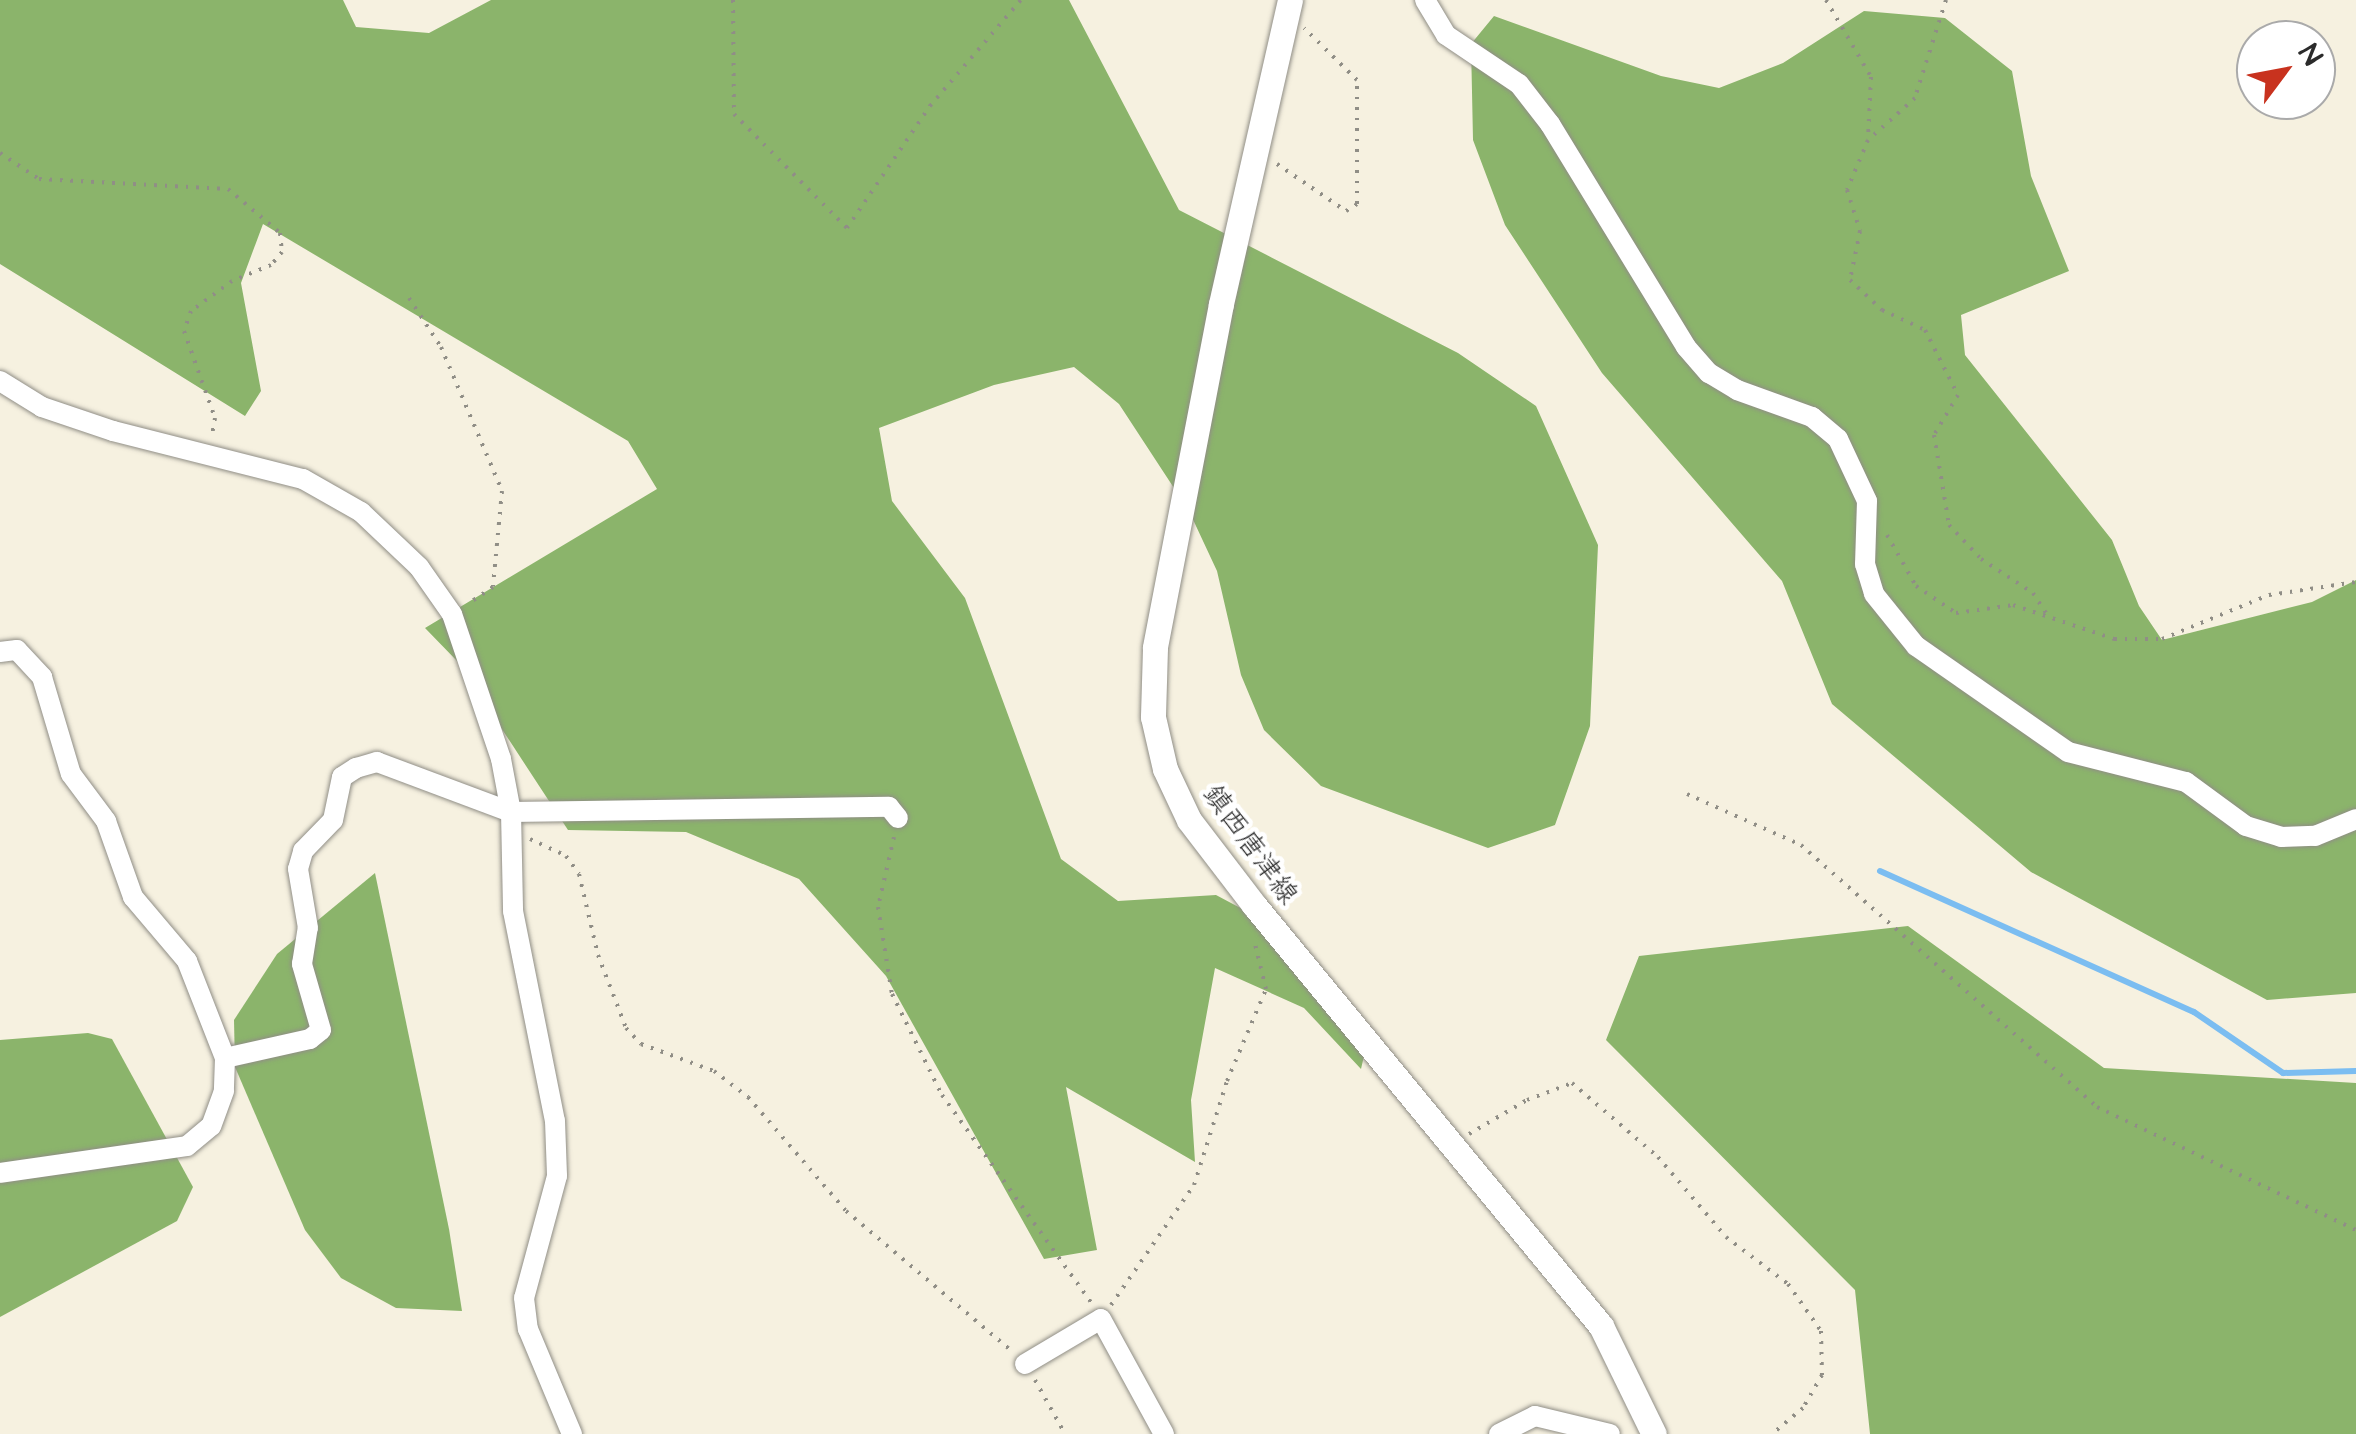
<!DOCTYPE html>
<html>
<head>
<meta charset="utf-8">
<style>
	body { margin:0 }
	#map { position:relative; width:2356px; height:1434px; overflow:hidden; background:#f6f1e0; font-family:"Architects Daughter","Klee One",sans-serif }
	div>[style] { position:absolute }
	.forest>* { inset:0; background:#8bb46b }
	.stream>* { height:6px; margin:-3px; padding:0 3px; transform-origin:3px; border-radius:3px; background:#7bbdf1 }
	.path>* { height:4px; margin-top:-2px; transform-origin:0; background:repeating-linear-gradient(90deg,#908e86 0 2.5px,transparent 0 10.5px) }
	.roads { filter:drop-shadow(0 0 2px #908e86) drop-shadow(0 0 2px #908e86) }
	.minor>* { height:20px; margin:-10px; padding:0 10px; transform-origin:10px; border-radius:10px; background:#fff }
	.major>* { height:25px; margin:-12.5px; padding:0 12.5px; transform-origin:12.5px; border-radius:12.5px; background:#fff }
	span { translate:-50% -50%; white-space:nowrap; text-align:center; line-height:1.15; -webkit-text-stroke:9px #fff; paint-order:stroke }
	.street-label { font-size:28px; color:#2b2b2b }
	.north { position:absolute; left:2236px; top:20px; width:100px; height:100px; box-sizing:border-box; background:#fff; border:2px solid #aaa; border-radius:50%; rotate:58deg; font-size:28px; font-weight:700; line-height:40px; text-align:center; color:#2b2b2b }
	.north::after { content:''; display:block; margin:auto; width:35px; height:45px; background:#c8321e; clip-path:polygon(50% 0,100% 100%,50% 72%,0 100%) }
</style>
</head>
<body>
<div id="map">
	<div class="forest">
		<i style="clip-path:polygon(0 0,343px 0,356px 27px,429px 33px,491px 0,1069px 0,1179px 210px,1458px 353px,1536px 406px,1598px 545px,1590px 726px,1555px 825px,1488px 848px,1321px 786px,1264px 730px,1241px 675px,1217px 571px,1189px 511px,1119px 404px,1074px 367px,994px 385px,879px 428px,892px 501px,965px 598px,1061px 859px,1118px 901px,1216px 895px,1248px 912px,1364px 1056px,1361px 1069px,1304px 1008px,1215px 968px,1191px 1100px,1195px 1162px,1066px 1087px,1097px 1250px,1044px 1259px,886px 976px,799px 879px,686px 832px,568px 830px,458px 662px,425px 628px,657px 489px,628px 441px,263px 224px,241px 283px,261px 391px,245px 416px,0 264px)"></i>
		<i style="clip-path:polygon(1864px 11px,1945px 18px,2012px 71px,2031px 176px,2069px 271px,1961px 315px,1965px 355px,2112px 540px,2139px 606px,2162px 640px,2312px 602px,2356px 580px,2356px 993px,2267px 1000px,2031px 872px,1832px 704px,1782px 581px,1602px 373px,1505px 225px,1473px 140px,1471px 44px,1494px 16px,1661px 76px,1719px 88px,1783px 63px)"></i>
		<i style="clip-path:polygon(375px 873px,449px 1229px,462px 1311px,396px 1308px,341px 1278px,305px 1230px,235px 1067px,234px 1020px,277px 954px)"></i>
		<i style="clip-path:polygon(1908px 926px,2104px 1068px,2356px 1083px,2356px 1434px,1870px 1434px,1855px 1290px,1606px 1040px,1639px 956px)"></i>
		<i style="clip-path:polygon(88px 1033px,112px 1039px,193px 1187px,177px 1221px,0 1317px,0 1040px)"></i>
	</div>
	<div class="stream">
		<i style="left:1880px;top:871px;width:344px;rotate:24.2deg"></i>
		<i style="left:2194px;top:1012px;width:108px;rotate:34.4deg"></i>
		<i style="left:2283px;top:1073px;width:73px;rotate:-1.6deg"></i>
	</div>
	<div class="path">
		<i style="left:733px;top:0;width:114px;rotate:89.5deg"></i>
		<i style="left:734px;top:114px;width:161px;rotate:45.3deg"></i>
		<i style="left:847px;top:228px;width:148px;rotate:-55.8deg"></i>
		<i style="left:930px;top:106px;width:140px;rotate:-49.4deg"></i>
		<i style="left:1826px;top:0;width:89px;rotate:59.7deg"></i>
		<i style="left:1871px;top:77px;width:61px;rotate:92.8deg"></i>
		<i style="left:1946px;top:0;width:103px;rotate:107.6deg"></i>
		<i style="left:1915px;top:98px;width:63px;rotate:138.2deg"></i>
		<i style="left:1868px;top:140px;width:54px;rotate:112.8deg"></i>
		<i style="left:1847px;top:190px;width:43px;rotate:72.4deg"></i>
		<i style="left:1860px;top:231px;width:50px;rotate:101.5deg"></i>
		<i style="left:1850px;top:280px;width:44px;rotate:43.2deg"></i>
		<i style="left:1882px;top:310px;width:47px;rotate:24.9deg"></i>
		<i style="left:1925px;top:330px;width:73px;rotate:63.1deg"></i>
		<i style="left:1958px;top:395px;width:47px;rotate:121deg"></i>
		<i style="left:1934px;top:435px;width:91px;rotate:80.5deg"></i>
		<i style="left:1949px;top:525px;width:47px;rotate:46.7deg"></i>
		<i style="left:1981px;top:559px;width:62px;rotate:33.2deg"></i>
		<i style="left:2033px;top:593px;width:27px;rotate:57deg"></i>
		<i style="left:0;top:153px;width:47px;rotate:33.7deg"></i>
		<i style="left:39px;top:179px;width:189px;rotate:3deg"></i>
		<i style="left:228px;top:189px;width:68px;rotate:40.2deg"></i>
		<i style="left:280px;top:233px;width:19px;rotate:84deg"></i>
		<i style="left:282px;top:252px;width:17px;rotate:130deg"></i>
		<i style="left:271px;top:265px;width:42px;rotate:157.7deg"></i>
		<i style="left:232px;top:281px;width:51px;rotate:143.8deg"></i>
		<i style="left:191px;top:311px;width:21px;rotate:109deg"></i>
		<i style="left:184px;top:331px;width:92px;rotate:70.4deg"></i>
		<i style="left:215px;top:418px;width:17px;rotate:100deg"></i>
		<i style="left:1277px;top:164px;width:83px;rotate:34.3deg"></i>
		<i style="left:1346px;top:211px;width:13px;rotate:-32deg"></i>
		<i style="left:1357px;top:204px;width:124px;rotate:-90deg"></i>
		<i style="left:1357px;top:80px;width:74px;rotate:-135.5deg"></i>
		<i style="left:409px;top:298px;width:59px;rotate:56.9deg"></i>
		<i style="left:441px;top:347px;width:156px;rotate:67deg"></i>
		<i style="left:502px;top:491px;width:96px;rotate:95.4deg"></i>
		<i style="left:493px;top:587px;width:29px;rotate:146deg"></i>
		<i style="left:1887px;top:535px;width:59px;rotate:60.4deg"></i>
		<i style="left:1916px;top:586px;width:48px;rotate:34deg"></i>
		<i style="left:1956px;top:613px;width:58px;rotate:-8deg"></i>
		<i style="left:2013px;top:605px;width:107px;rotate:18.6deg"></i>
		<i style="left:2114px;top:639px;width:48px"></i>
		<i style="left:2162px;top:639px;width:116px;rotate:-22.4deg"></i>
		<i style="left:2269px;top:595px;width:88px;rotate:-8.5deg"></i>
		<i style="left:1687px;top:794px;width:125px;rotate:24.1deg"></i>
		<i style="left:1801px;top:845px;width:395px;rotate:41.5deg"></i>
		<i style="left:2097px;top:1107px;width:287px;rotate:25.4deg"></i>
		<i style="left:894px;top:837px;width:72px;rotate:102.9deg"></i>
		<i style="left:878px;top:907px;width:88px;rotate:80.9deg"></i>
		<i style="left:892px;top:994px;width:113px;rotate:63.7deg"></i>
		<i style="left:942px;top:1095px;width:257px;rotate:54.3deg"></i>
		<i style="left:530px;top:839px;width:40px;rotate:25deg"></i>
		<i style="left:566px;top:856px;width:22px;rotate:54deg"></i>
		<i style="left:579px;top:874px;width:83px;rotate:76.8deg"></i>
		<i style="left:598px;top:955px;width:78px;rotate:69deg"></i>
		<i style="left:626px;top:1028px;width:22px;rotate:47deg"></i>
		<i style="left:641px;top:1044px;width:78px;rotate:20.3deg"></i>
		<i style="left:714px;top:1071px;width:43px;rotate:37.4deg"></i>
		<i style="left:748px;top:1097px;width:150px;rotate:49.3deg"></i>
		<i style="left:846px;top:1211px;width:220px;rotate:40.2deg"></i>
		<i style="left:1469px;top:1134px;width:67px;rotate:-30.4deg"></i>
		<i style="left:1527px;top:1100px;width:48px;rotate:-20.7deg"></i>
		<i style="left:1572px;top:1083px;width:113px;rotate:40.7deg"></i>
		<i style="left:1658px;top:1157px;width:105px;rotate:49.6deg"></i>
		<i style="left:1726px;top:1237px;width:78px;rotate:37.2deg"></i>
		<i style="left:1788px;top:1284px;width:57px;rotate:54.9deg"></i>
		<i style="left:1821px;top:1331px;width:44px;rotate:88.7deg"></i>
		<i style="left:1822px;top:1375px;width:38px;rotate:120deg"></i>
		<i style="left:1803px;top:1408px;width:40px;rotate:140deg"></i>
		<i style="left:1111px;top:1305px;width:146px;rotate:-55.3deg"></i>
		<i style="left:1194px;top:1185px;width:109px;rotate:-72.4deg"></i>
		<i style="left:1227px;top:1081px;width:100px;rotate:-67deg"></i>
		<i style="left:1266px;top:989px;width:50px;rotate:-103.8deg"></i>
		<i style="left:1035px;top:1380px;width:62px;rotate:60.9deg"></i>
	</div>
	<div class="roads">
		<div class="minor">
			<i style="left:1425px;top:0;width:41px;rotate:59deg"></i>
			<i style="left:1446px;top:35px;width:88px;rotate:33.9deg"></i>
			<i style="left:1519px;top:84px;width:51px;rotate:52.2deg"></i>
			<i style="left:1550px;top:124px;width:261px;rotate:58.6deg"></i>
			<i style="left:1686px;top:347px;width:35px;rotate:49deg"></i>
			<i style="left:1709px;top:373px;width:33px;rotate:31deg"></i>
			<i style="left:1737px;top:390px;width:80px;rotate:19.8deg"></i>
			<i style="left:1812px;top:417px;width:34px;rotate:40deg"></i>
			<i style="left:1838px;top:439px;width:68px;rotate:64.9deg"></i>
			<i style="left:1867px;top:501px;width:63px;rotate:91.8deg"></i>
			<i style="left:1865px;top:564px;width:31px;rotate:73deg"></i>
			<i style="left:1874px;top:594px;width:67px;rotate:51.1deg"></i>
			<i style="left:1916px;top:646px;width:185px;rotate:34.9deg"></i>
			<i style="left:2068px;top:752px;width:122px;rotate:14.3deg"></i>
			<i style="left:2186px;top:782px;width:74px;rotate:36.3deg"></i>
			<i style="left:2246px;top:826px;width:37px;rotate:17deg"></i>
			<i style="left:2281px;top:837px;width:34px;rotate:-2deg"></i>
			<i style="left:2315px;top:836px;width:44px;rotate:-22.5deg"></i>
			<i style="left:0;top:381px;width:49px;rotate:31.8deg"></i>
			<i style="left:42px;top:407px;width:75px;rotate:18.7deg"></i>
			<i style="left:113px;top:431px;width:196px;rotate:14.2deg"></i>
			<i style="left:303px;top:479px;width:67px;rotate:29.6deg"></i>
			<i style="left:361px;top:512px;width:80px;rotate:43.5deg"></i>
			<i style="left:419px;top:567px;width:57px;rotate:54.9deg"></i>
			<i style="left:452px;top:614px;width:153px;rotate:71.3deg"></i>
			<i style="left:501px;top:759px;width:54px;rotate:79.3deg"></i>
			<i style="left:511px;top:812px;width:99px;rotate:88.8deg"></i>
			<i style="left:513px;top:911px;width:214px;rotate:78.7deg"></i>
			<i style="left:555px;top:1121px;width:55px;rotate:87.9deg"></i>
			<i style="left:557px;top:1176px;width:126px;rotate:105.1deg"></i>
			<i style="left:524px;top:1298px;width:31px;rotate:83deg"></i>
			<i style="left:528px;top:1329px;width:114px;rotate:67.3deg"></i>
			<i style="left:0;top:652px;width:17px;rotate:-7deg"></i>
			<i style="left:17px;top:650px;width:37px;rotate:47deg"></i>
			<i style="left:42px;top:677px;width:101px;rotate:73.4deg"></i>
			<i style="left:71px;top:774px;width:59px;rotate:53.3deg"></i>
			<i style="left:106px;top:821px;width:81px;rotate:70.4deg"></i>
			<i style="left:133px;top:897px;width:84px;rotate:49.8deg"></i>
			<i style="left:187px;top:961px;width:104px;rotate:68.6deg"></i>
			<i style="left:225px;top:1058px;width:33px;rotate:92deg"></i>
			<i style="left:224px;top:1091px;width:37px;rotate:110deg"></i>
			<i style="left:211px;top:1126px;width:31px;rotate:140deg"></i>
			<i style="left:187px;top:1146px;width:189px;rotate:171.8deg"></i>
			<i style="left:225px;top:1058px;width:87px;rotate:-12.6deg"></i>
			<i style="left:310px;top:1039px;width:14px;rotate:-39deg"></i>
			<i style="left:321px;top:1030px;width:69px;rotate:-106.1deg"></i>
			<i style="left:302px;top:964px;width:36px;rotate:-81deg"></i>
			<i style="left:308px;top:928px;width:60px;rotate:-99.6deg"></i>
			<i style="left:298px;top:869px;width:19px;rotate:-74deg"></i>
			<i style="left:303px;top:851px;width:43px;rotate:-45.9deg"></i>
			<i style="left:333px;top:820px;width:44px;rotate:-78.2deg"></i>
			<i style="left:342px;top:777px;width:17px;rotate:-33deg"></i>
			<i style="left:356px;top:768px;width:22px;rotate:-16deg"></i>
			<i style="left:377px;top:762px;width:143px;rotate:20.5deg"></i>
			<i style="left:511px;top:812px;width:378px;rotate:-0.8deg"></i>
			<i style="left:889px;top:807px;width:14px;rotate:51deg"></i>
			<i style="left:1025px;top:1364px;width:88px;rotate:-30.6deg"></i>
			<i style="left:1101px;top:1319px;width:131px;rotate:61.3deg"></i>
			<i style="left:1499px;top:1434px;width:40px;rotate:-26.6deg"></i>
			<i style="left:1535px;top:1416px;width:77px;rotate:13.5deg"></i>
		</div>
		<div class="major">
			<i style="left:1290px;top:0;width:312px;rotate:102.8deg"></i>
			<i style="left:1221px;top:304px;width:350px;rotate:100.9deg"></i>
			<i style="left:1155px;top:648px;width:69px;rotate:91.7deg"></i>
			<i style="left:1153px;top:717px;width:53px;rotate:77deg"></i>
			<i style="left:1165px;top:769px;width:56px;rotate:64.8deg"></i>
			<i style="left:1189px;top:820px;width:107px;rotate:52.6deg"></i>
			<i style="left:1254px;top:905px;width:546px;rotate:50.5deg"></i>
			<i style="left:1601px;top:1326px;width:120px;rotate:63.9deg"></i>
		</div>
	</div>
	<div class="street-label">
		<span style="left:1250px;top:845px;rotate:54deg">鎮西唐津線</span>
	</div>
	<div class="north">N</div>
</div>
</body>
</html>
